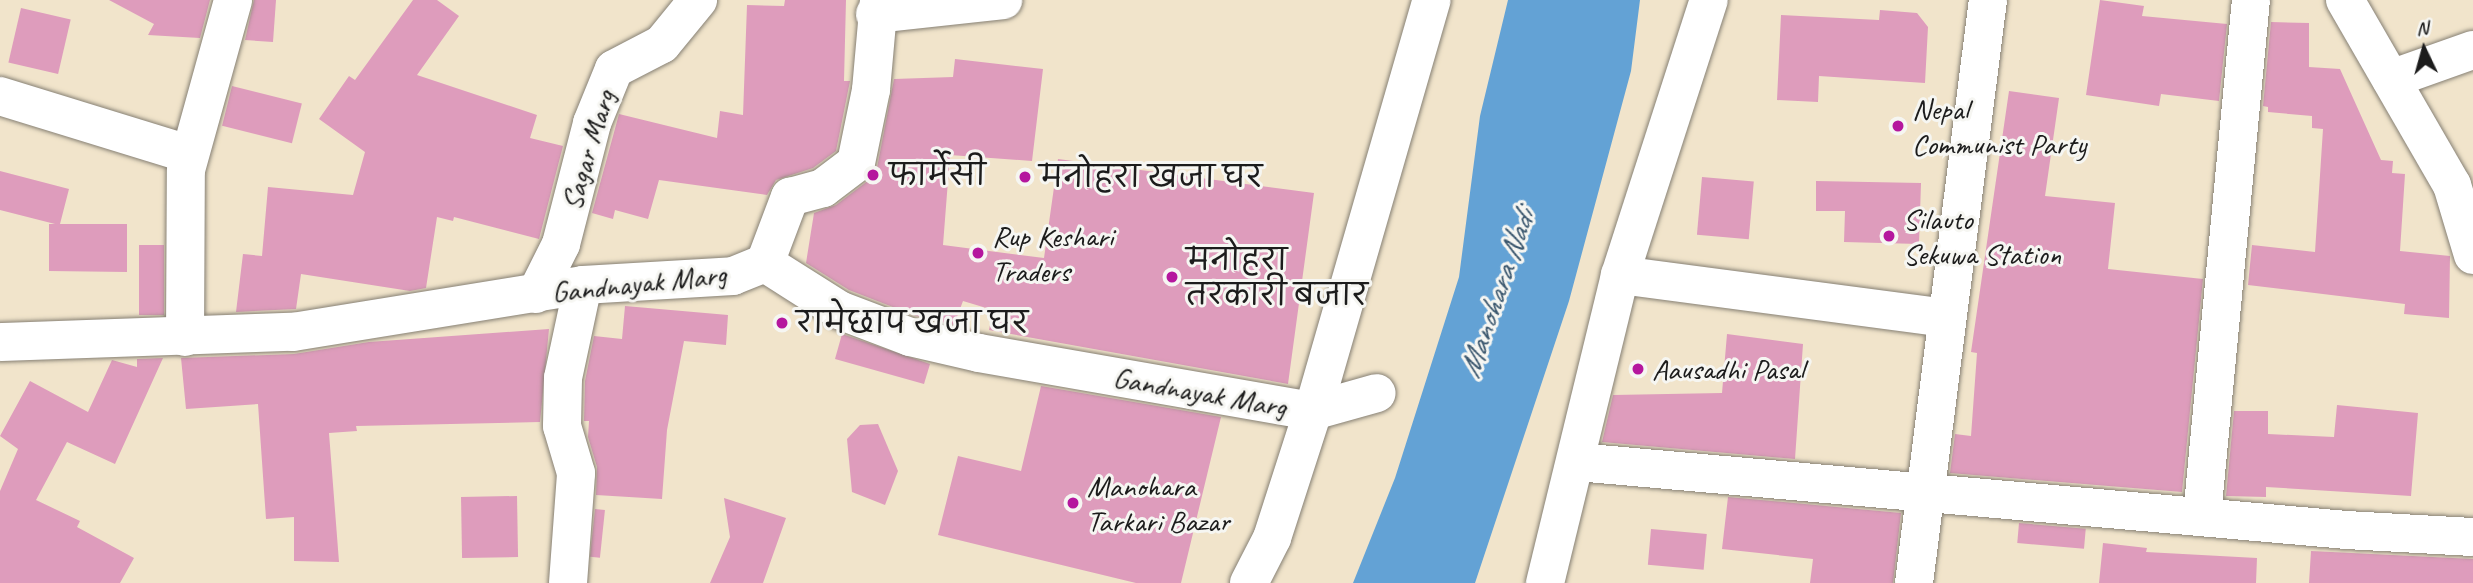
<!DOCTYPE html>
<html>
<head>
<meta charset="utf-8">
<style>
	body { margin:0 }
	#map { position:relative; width:2473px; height:583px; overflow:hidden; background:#f1e4cb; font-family:Caveat,"Playpen Sans Deva",sans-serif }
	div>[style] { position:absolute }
	.water>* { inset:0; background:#63a2d5 }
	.building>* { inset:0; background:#de9cbc; transform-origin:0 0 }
	.roads { filter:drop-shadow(0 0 2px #868074) drop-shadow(0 0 2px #868074) }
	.minor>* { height:38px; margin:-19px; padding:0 19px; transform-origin:19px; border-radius:19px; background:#fff }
	.dots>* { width:19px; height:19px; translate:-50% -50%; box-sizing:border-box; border:4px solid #f6f6f2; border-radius:50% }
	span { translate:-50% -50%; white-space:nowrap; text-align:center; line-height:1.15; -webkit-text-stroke:6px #f6f6f2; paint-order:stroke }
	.poi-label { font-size:30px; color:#1c1c1c }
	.left { translate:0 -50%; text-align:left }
	.street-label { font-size:30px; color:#1c1c1c }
	.water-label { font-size:32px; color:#3c586f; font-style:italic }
	.north { position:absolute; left:2389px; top:14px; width:70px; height:70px; -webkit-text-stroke:5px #f6f6f2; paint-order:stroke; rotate:355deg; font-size:19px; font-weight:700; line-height:28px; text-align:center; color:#1c1c1c }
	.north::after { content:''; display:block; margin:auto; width:24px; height:32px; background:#1c1c1c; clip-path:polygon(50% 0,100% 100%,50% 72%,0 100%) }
</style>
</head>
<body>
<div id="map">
	<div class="water">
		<i style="clip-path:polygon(1508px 0,1640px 0,1631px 71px,1569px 301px,1475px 583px,1353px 583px,1395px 478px,1459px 277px,1480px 116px)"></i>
	</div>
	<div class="building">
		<i style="clip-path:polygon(109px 0,210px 0,200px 38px,148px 35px,154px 24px)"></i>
		<i style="clip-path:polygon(254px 0,276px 0,273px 42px,245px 40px)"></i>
		<i style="clip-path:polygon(413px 0,437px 0,459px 16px,417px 75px,537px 115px,530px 138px,563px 146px,539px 239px,454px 217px,453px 221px,437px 217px,426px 288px,410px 291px,301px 274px,296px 309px,236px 312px,243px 254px,262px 256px,268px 187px,353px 195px,365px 152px,319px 119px,349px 76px,355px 80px)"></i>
		<i style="clip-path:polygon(785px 0,846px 0,844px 81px,850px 81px,836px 151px,813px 168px,776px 180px,767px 195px,659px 180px,648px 219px,615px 210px,613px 219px,592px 213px,619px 114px,717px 138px,720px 111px,743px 115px,747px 5px,784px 6px)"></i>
		<i style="clip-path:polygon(2100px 0,2144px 6px,2142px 16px,2227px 24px,2219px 101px,2161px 94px,2159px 106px,2086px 95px)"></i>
		<i style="left:21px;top:8px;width:51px;height:56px;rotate:13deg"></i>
		<i style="clip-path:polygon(1880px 10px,1917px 13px,1928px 27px,1925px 83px,1819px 76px,1818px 102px,1777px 100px,1781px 15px,1879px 20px)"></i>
		<i style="clip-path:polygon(2271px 22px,2309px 23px,2309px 67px,2340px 69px,2381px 160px,2393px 161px,2392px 173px,2405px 174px,2400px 251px,2450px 256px,2449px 318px,2404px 314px,2405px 304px,2248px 285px,2252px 245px,2315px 252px,2323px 129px,2312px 128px,2312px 116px,2268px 112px,2268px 107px,2263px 106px)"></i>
		<i style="clip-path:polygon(955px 59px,1043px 69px,1032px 161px,950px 155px,943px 245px,1044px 258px,1058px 159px,1314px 193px,1288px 384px,989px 330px,993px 310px,963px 301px,954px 325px,916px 316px,849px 290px,806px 263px,814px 213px,836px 205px,869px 180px,877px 168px,894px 79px,953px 77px)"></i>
		<i style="left:232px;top:86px;width:72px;height:41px;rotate:14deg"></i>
		<i style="clip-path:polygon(2009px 91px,2059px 98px,2045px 196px,2115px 203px,2108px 269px,2203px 279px,2182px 492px,1950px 473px,1955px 434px,1971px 436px,1977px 353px,1971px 352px)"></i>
		<i style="clip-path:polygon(0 171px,69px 189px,60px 224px,127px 224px,127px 272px,49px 271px,49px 224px,55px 224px,0 210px)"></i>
		<i style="left:1702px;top:177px;width:52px;height:58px;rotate:5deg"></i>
		<i style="clip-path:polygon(1816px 181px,1921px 183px,1919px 244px,1844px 242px,1845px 211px,1816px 211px)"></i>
		<i style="left:139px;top:245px;width:25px;height:70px"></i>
		<i style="clip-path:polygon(625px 306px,728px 315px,726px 345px,684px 341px,667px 430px,662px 499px,596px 495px,597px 467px,588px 437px,589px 421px,584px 421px,585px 381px,594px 336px,622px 339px)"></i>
		<i style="clip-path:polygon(549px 329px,540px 422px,356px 426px,357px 431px,329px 433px,339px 562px,294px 561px,294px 517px,266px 519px,258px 404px,186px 409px,181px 358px,294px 354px,369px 342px)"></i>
		<i style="clip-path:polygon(842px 334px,930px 364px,924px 384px,835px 359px)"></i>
		<i style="clip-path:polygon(1727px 334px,1803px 344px,1795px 459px,1602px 442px,1613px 395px,1722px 393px)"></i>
		<i style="clip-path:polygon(163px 358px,115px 464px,67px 442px,36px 500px,80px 521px,77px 527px,134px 558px,120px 583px,0 583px,0 491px,18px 449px,0 436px,30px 381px,88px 412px,112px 360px,137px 367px,137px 359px)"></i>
		<i style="clip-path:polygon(1041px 386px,1221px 417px,1181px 583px,1136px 583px,938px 535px,958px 456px,1021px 471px)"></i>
		<i style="clip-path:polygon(2337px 405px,2418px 413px,2411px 496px,2266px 487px,2266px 497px,2226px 496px,2234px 411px,2268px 411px,2268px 434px,2334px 437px)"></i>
		<i style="clip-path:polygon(878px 424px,898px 471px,885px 505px,852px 492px,847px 439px,860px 425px)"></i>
		<i style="left:517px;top:496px;width:61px;height:56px;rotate:89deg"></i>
		<i style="clip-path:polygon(1728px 497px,1901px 513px,1893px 583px,1810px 583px,1813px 559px,1722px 549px)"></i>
		<i style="clip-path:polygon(724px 498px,786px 518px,763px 583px,710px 583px,730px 537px)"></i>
		<i style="left:595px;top:509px;width:10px;height:48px;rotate:6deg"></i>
		<i style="left:2019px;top:523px;width:67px;height:20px;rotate:5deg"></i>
		<i style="left:1651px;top:529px;width:56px;height:36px;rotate:5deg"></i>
		<i style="clip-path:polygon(2103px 543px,2147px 548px,2146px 552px,2257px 558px,2256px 583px,2099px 583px)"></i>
		<i style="clip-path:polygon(2311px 551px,2473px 559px,2473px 583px,2309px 583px)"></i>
	</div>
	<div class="roads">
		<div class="minor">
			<i style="left:2345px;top:0;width:214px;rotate:60deg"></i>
			<i style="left:2452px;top:185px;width:73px;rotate:73.3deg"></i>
			<i style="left:875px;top:14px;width:129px;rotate:-6.2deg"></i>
			<i style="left:2391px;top:79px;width:87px;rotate:-19.5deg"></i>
			<i style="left:0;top:96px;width:198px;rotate:17.1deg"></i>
			<i style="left:765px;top:263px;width:71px;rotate:-69.3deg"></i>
			<i style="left:790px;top:197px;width:34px;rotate:-15deg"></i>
			<i style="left:823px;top:188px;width:41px;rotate:-37.1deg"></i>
			<i style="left:856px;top:163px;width:75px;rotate:-78.4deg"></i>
			<i style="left:871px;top:90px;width:90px;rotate:-84.9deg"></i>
			<i style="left:1620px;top:275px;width:328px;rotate:7.5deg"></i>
			<i style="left:536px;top:294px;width:56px;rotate:-63.4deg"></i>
			<i style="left:561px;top:244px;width:125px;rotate:-75.6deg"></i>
			<i style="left:592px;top:123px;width:58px;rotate:-67.8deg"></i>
			<i style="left:614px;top:69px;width:54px;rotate:-27.5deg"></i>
			<i style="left:662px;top:44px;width:57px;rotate:-50.7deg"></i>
			<i style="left:185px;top:337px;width:167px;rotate:-89.7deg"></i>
			<i style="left:186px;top:170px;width:176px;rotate:-74.5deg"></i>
			<i style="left:0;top:342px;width:293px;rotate:-2deg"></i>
			<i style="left:293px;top:332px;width:294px;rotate:-9.2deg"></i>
			<i style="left:583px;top:285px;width:150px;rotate:-3.4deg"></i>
			<i style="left:733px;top:276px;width:35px;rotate:-22deg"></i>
			<i style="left:765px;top:263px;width:88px;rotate:32.4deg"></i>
			<i style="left:839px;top:310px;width:76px;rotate:20.8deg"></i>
			<i style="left:910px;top:337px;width:71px;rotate:13.1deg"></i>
			<i style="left:979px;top:353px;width:339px;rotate:9.9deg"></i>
			<i style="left:1313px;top:411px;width:66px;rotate:-15.7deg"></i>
			<i style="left:1577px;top:462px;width:773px;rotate:5.05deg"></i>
			<i style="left:2347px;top:530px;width:126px;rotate:3.2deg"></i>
			<i style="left:2202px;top:516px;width:518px;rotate:-84.58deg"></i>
			<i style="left:568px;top:583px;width:110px;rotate:-85.8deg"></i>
			<i style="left:576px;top:473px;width:49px;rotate:-106.6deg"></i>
			<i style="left:562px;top:426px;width:48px;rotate:-88.8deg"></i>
			<i style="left:563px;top:378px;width:95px;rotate:-77.9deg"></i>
			<i style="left:1249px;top:583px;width:51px;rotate:-62.9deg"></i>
			<i style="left:1272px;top:538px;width:133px;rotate:-72.1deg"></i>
			<i style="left:1313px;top:411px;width:428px;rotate:-73.9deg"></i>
			<i style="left:1545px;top:583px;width:317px;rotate:-76.3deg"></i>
			<i style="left:1620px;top:275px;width:289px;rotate:-72.1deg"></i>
			<i style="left:1914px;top:583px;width:588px;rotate:-82.77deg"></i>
		</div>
	</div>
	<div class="dots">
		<i style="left:1898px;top:126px;background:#b5179e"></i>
		<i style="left:873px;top:175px;background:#b5179e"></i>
		<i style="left:1025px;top:177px;background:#b5179e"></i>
		<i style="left:1889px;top:236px;background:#b5179e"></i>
		<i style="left:978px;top:253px;background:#b5179e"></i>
		<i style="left:1172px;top:277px;background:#b5179e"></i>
		<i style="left:782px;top:323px;background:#b5179e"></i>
		<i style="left:1638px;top:369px;background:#b5179e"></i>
		<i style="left:1073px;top:503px;background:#b5179e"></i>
	</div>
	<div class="poi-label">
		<span class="left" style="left:1912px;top:126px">Nepal<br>Communist Party</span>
		<span class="left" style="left:889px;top:175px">फार्मेसी</span>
		<span class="left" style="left:1039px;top:177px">मनोहरा खजा घर</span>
		<span class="left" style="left:1903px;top:236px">Silauto<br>Sekuwa Station</span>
		<span class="left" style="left:992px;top:253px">Rup Keshari<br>Traders</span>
		<span class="left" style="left:1186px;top:277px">मनोहरा<br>तरकारी बजार</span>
		<span class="left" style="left:796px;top:323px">रामेछाप खजा घर</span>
		<span class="left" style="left:1652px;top:369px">Aausadhi Pasal</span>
		<span class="left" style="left:1087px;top:503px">Manohara<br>Tarkari Bazar</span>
	</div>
	<div class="street-label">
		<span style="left:588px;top:150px;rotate:-73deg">Sagar Marg</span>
		<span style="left:639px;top:283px;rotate:-6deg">Gandnayak Marg</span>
		<span style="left:1200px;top:392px;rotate:10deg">Gandnayak Marg</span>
	</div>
	<div class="water-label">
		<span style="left:1497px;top:294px;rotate:-71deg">Manohara Nadi</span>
	</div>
	<div class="north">N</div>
</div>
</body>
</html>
